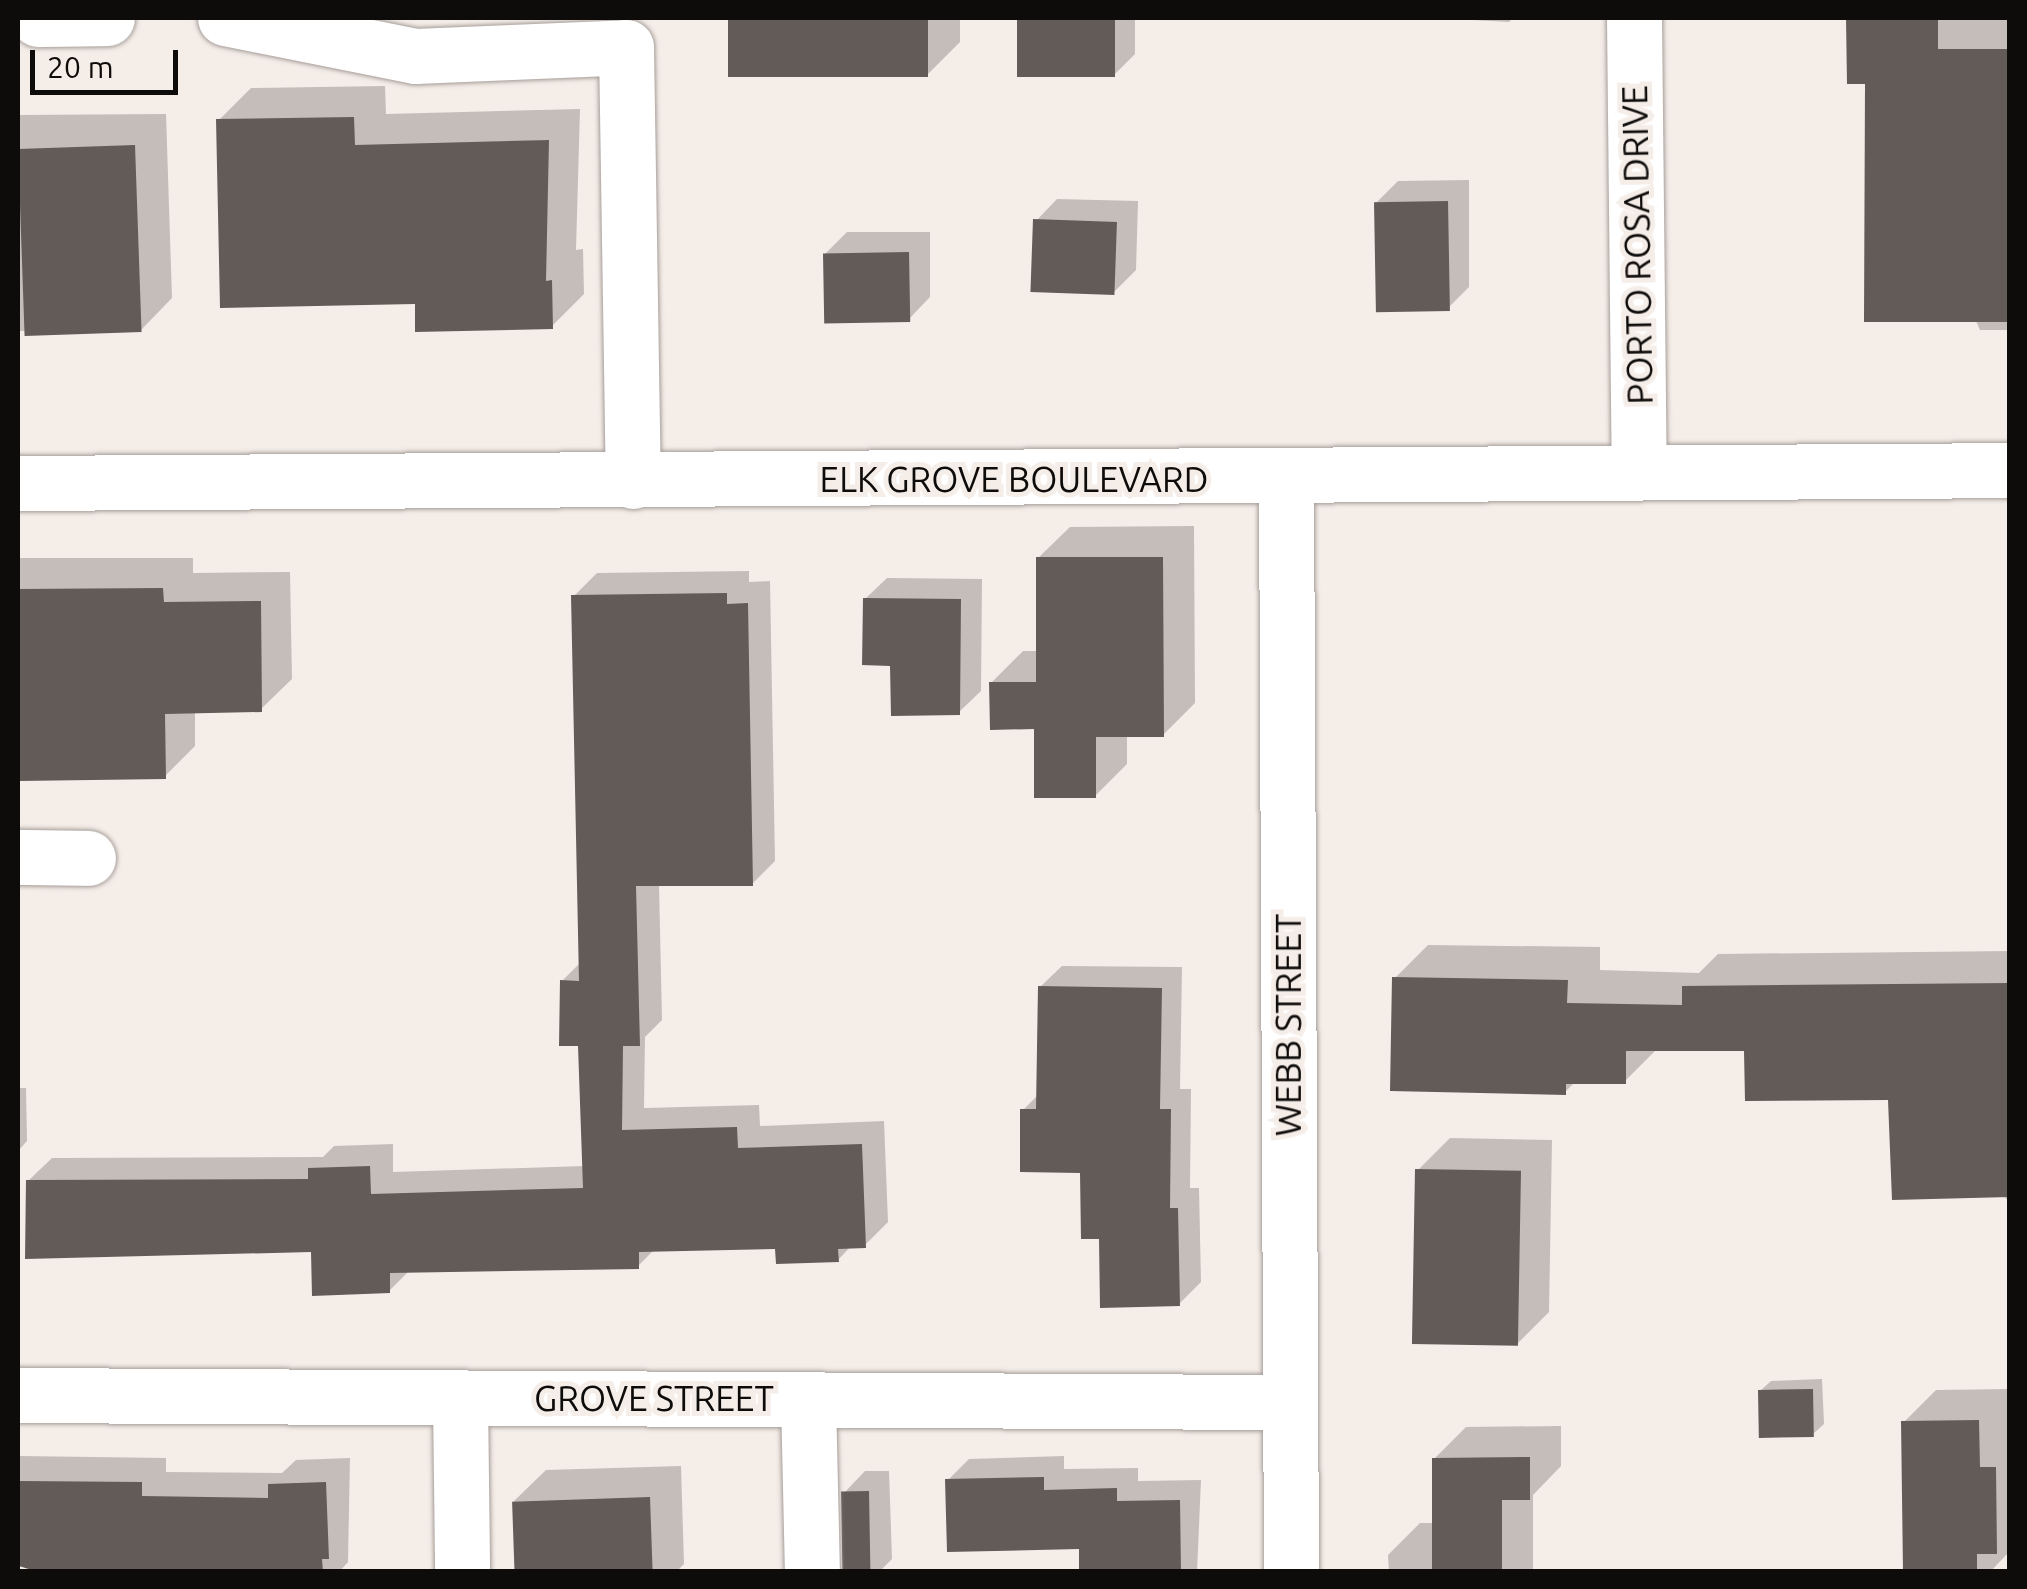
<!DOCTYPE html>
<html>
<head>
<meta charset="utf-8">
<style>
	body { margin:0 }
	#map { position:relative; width:2027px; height:1589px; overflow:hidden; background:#f5ede8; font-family:Ubuntu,sans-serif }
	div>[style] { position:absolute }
	.shadow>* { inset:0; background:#0003 }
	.building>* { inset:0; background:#625b57; transform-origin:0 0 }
	.roads { filter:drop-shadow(0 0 2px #a69e99) drop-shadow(0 0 2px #a69e99) }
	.minor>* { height:55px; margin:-27.5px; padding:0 27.5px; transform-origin:27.5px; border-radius:27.5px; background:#fff }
	.major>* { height:55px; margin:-27.5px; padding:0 27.5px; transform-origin:27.5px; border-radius:27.5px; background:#fff }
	span { translate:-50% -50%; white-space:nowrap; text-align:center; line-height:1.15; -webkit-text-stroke:10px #f5ede8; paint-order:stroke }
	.street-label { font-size:35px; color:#0e0c0a }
	.frame { position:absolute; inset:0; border:20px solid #0e0c0a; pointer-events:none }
	.scale { position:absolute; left:30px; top:50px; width:148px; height:45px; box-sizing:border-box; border:5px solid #0e0c0a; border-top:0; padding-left:12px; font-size:30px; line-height:35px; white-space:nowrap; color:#0e0c0a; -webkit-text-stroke:8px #f5ede8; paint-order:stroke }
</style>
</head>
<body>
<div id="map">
	<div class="shadow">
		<i style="clip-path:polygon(731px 18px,960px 18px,960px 42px,928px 74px,731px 75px)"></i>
		<i style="clip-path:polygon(1020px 18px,1135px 18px,1135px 54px,1113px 76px,1019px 74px)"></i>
		<i style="clip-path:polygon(1435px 18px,1513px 18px,1509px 22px)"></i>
		<i style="clip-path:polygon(1848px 18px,2010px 18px,2010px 330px,1980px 330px,1867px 81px,1850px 81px)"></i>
		<i style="clip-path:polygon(385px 86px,386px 114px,580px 109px,576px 250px,583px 249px,584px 294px,552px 326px,417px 301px,219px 120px,251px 88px)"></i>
		<i style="clip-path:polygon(166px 114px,172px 298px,141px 330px,18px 331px,18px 115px)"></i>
		<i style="clip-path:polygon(1469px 180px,1469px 287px,1448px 308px,1376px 203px,1398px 181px)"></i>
		<i style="clip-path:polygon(1057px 199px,1138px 201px,1136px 270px,1114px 292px,1036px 221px)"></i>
		<i style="clip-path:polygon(847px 232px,930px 232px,930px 297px,909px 319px,825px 254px)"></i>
		<i style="clip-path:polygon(1194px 526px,1195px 703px,1163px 735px,1127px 735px,1127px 764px,1095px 796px,991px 683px,1023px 651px,1039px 651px,1038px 558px,1070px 527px)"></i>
		<i style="clip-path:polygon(18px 558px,193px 558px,193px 573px,290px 572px,292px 679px,261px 709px,195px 711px,195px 746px,165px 776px,18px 778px)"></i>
		<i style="clip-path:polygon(749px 571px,749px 582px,770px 581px,775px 861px,752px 884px,659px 884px,662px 1020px,645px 1037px,644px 1108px,759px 1105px,760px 1126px,884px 1121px,888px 1222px,864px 1246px,851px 1246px,838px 1260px,777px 1246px,655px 1249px,638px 1266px,409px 1271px,389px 1291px,313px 1250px,28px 1181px,52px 1158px,323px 1157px,334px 1146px,393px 1144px,393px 1172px,584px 1166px,580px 1044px,562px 981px,581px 962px,574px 596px,597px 573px)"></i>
		<i style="clip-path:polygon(887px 578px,982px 579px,981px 691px,959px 712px,892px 664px,865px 599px)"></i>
		<i style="clip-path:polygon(1428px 945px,1600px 947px,1600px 970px,1699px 973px,1718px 954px,2010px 951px,2010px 1202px,1891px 1097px,1747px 1049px,1657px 1049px,1624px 1082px,1575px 1082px,1565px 1092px,1395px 978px)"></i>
		<i style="clip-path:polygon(1062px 966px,1182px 967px,1180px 1089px,1191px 1089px,1190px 1188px,1199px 1188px,1201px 1282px,1179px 1304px,1101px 1237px,1082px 1170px,1023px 1110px,1039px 1094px,1040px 987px)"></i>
		<i style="clip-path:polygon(18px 1088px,26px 1088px,27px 1141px,18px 1151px)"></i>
		<i style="clip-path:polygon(1450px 1138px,1552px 1140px,1549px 1312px,1517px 1344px,1418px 1170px)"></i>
		<i style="clip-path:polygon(1822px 1379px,1824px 1424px,1813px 1434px,1760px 1391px,1771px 1381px)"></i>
		<i style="clip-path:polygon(2010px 1389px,2008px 1553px,1990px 1572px,1906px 1572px,1904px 1422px,1936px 1390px)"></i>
		<i style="clip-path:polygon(1561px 1426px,1561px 1466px,1533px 1495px,1533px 1572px,1389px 1572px,1388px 1555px,1420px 1523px,1434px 1523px,1434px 1459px,1466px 1427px)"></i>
		<i style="clip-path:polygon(18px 1456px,166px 1458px,166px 1472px,282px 1473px,296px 1460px,350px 1458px,348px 1562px,339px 1572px,41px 1572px,18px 1550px)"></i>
		<i style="clip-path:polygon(1064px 1456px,1064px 1469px,1138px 1468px,1138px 1481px,1201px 1480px,1197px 1572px,1082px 1572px,1081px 1546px,948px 1480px,969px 1459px)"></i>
		<i style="clip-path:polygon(681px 1466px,684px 1564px,676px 1572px,516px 1572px,514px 1501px,546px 1470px)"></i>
		<i style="clip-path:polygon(865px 1471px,889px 1471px,892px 1559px,879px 1572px,843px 1572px,844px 1493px)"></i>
	</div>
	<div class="building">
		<i style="left:728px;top:18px;width:200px;height:59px"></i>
		<i style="left:1017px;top:18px;width:98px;height:59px"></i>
		<i style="clip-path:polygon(1846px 18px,1938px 18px,1938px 49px,2010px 49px,2010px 322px,1864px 322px,1865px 84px,1847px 84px)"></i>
		<i style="clip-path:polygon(354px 117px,355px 145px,549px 140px,546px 281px,552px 280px,553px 329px,415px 332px,415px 304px,220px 308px,216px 119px)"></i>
		<i style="left:135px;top:145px;width:187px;height:117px;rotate:88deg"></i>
		<i style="left:1448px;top:201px;width:110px;height:74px;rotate:89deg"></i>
		<i style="left:1033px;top:219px;width:84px;height:73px;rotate:2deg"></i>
		<i style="left:909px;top:252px;width:70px;height:86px;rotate:89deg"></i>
		<i style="clip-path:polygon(1036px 557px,1163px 557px,1164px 737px,1096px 737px,1096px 798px,1034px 798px,1034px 729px,990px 730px,989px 682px,1036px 682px)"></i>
		<i style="clip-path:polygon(163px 588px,164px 602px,261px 601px,262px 712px,165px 714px,166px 779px,18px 781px,18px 589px)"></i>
		<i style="clip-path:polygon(727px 593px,727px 604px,748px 603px,753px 886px,636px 886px,640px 1046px,623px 1046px,622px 1130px,737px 1127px,738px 1148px,862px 1144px,866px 1248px,838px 1249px,839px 1262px,776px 1264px,775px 1249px,639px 1252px,639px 1269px,390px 1273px,390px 1293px,312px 1296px,311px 1252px,25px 1259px,26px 1180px,308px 1179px,308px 1168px,370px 1166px,371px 1194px,583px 1188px,578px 1046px,559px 1046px,560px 980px,579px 981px,571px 595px)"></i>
		<i style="clip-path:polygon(863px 598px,961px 599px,960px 715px,891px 716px,890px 666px,862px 665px)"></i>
		<i style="clip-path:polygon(1392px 977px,1568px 980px,1567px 1003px,1682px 1005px,1682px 986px,2010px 983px,2010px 1197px,1892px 1200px,1888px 1100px,1745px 1101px,1744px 1051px,1626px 1051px,1626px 1084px,1566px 1084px,1566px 1095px,1390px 1091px)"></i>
		<i style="clip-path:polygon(1038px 986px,1162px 988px,1160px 1109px,1171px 1109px,1170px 1208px,1178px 1208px,1180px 1306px,1100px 1308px,1099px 1239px,1081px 1239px,1080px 1173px,1020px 1172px,1020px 1109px,1036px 1109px)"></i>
		<i style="left:1415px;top:1169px;width:106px;height:175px;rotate:1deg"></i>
		<i style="left:1813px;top:1389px;width:48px;height:55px;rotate:89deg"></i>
		<i style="clip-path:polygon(1979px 1420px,1980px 1467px,1996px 1467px,1997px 1554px,1977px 1554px,1977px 1572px,1903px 1572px,1901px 1421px)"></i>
		<i style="clip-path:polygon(1530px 1457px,1530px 1500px,1502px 1500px,1502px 1572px,1432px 1572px,1432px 1458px)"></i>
		<i style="clip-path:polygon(1044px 1477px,1044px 1490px,1117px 1488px,1117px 1501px,1180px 1500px,1181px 1572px,1079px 1572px,1079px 1549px,947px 1552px,945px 1479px)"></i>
		<i style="clip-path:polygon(20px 1481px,142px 1482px,142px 1496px,268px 1498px,268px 1484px,326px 1482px,329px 1559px,322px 1559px,323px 1572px,38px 1572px,19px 1566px)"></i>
		<i style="left:869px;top:1491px;width:81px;height:28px;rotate:89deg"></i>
		<i style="left:650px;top:1497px;width:75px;height:138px;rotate:88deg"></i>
	</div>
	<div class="roads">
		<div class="minor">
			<i style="left:225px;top:18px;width:194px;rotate:11.3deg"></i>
			<i style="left:415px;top:56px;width:211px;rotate:-2.4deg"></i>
			<i style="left:626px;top:47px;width:434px;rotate:89.1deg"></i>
			<i style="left:1634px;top:18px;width:454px;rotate:89.4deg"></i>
			<i style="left:38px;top:19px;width:69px;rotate:-0.8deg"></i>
			<i style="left:1286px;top:478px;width:1094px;rotate:89.74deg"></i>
			<i style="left:18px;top:857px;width:70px;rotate:0.8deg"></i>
			<i style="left:18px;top:1395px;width:1272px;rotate:0.32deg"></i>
			<i style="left:460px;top:1398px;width:174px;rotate:89.3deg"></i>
			<i style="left:808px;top:1399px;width:173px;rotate:88.7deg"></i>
		</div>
		<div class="major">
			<i style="left:18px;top:483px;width:1992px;rotate:-0.37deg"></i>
		</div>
	</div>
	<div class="street-label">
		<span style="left:1637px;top:245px;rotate:-91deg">PORTO ROSA DRIVE</span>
		<span style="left:1014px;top:479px">ELK GROVE BOULEVARD</span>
		<span style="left:1288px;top:1025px;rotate:-90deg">WEBB STREET</span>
		<span style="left:654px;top:1398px">GROVE STREET</span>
	</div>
	<div class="frame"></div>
	<div class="scale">20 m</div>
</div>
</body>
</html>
